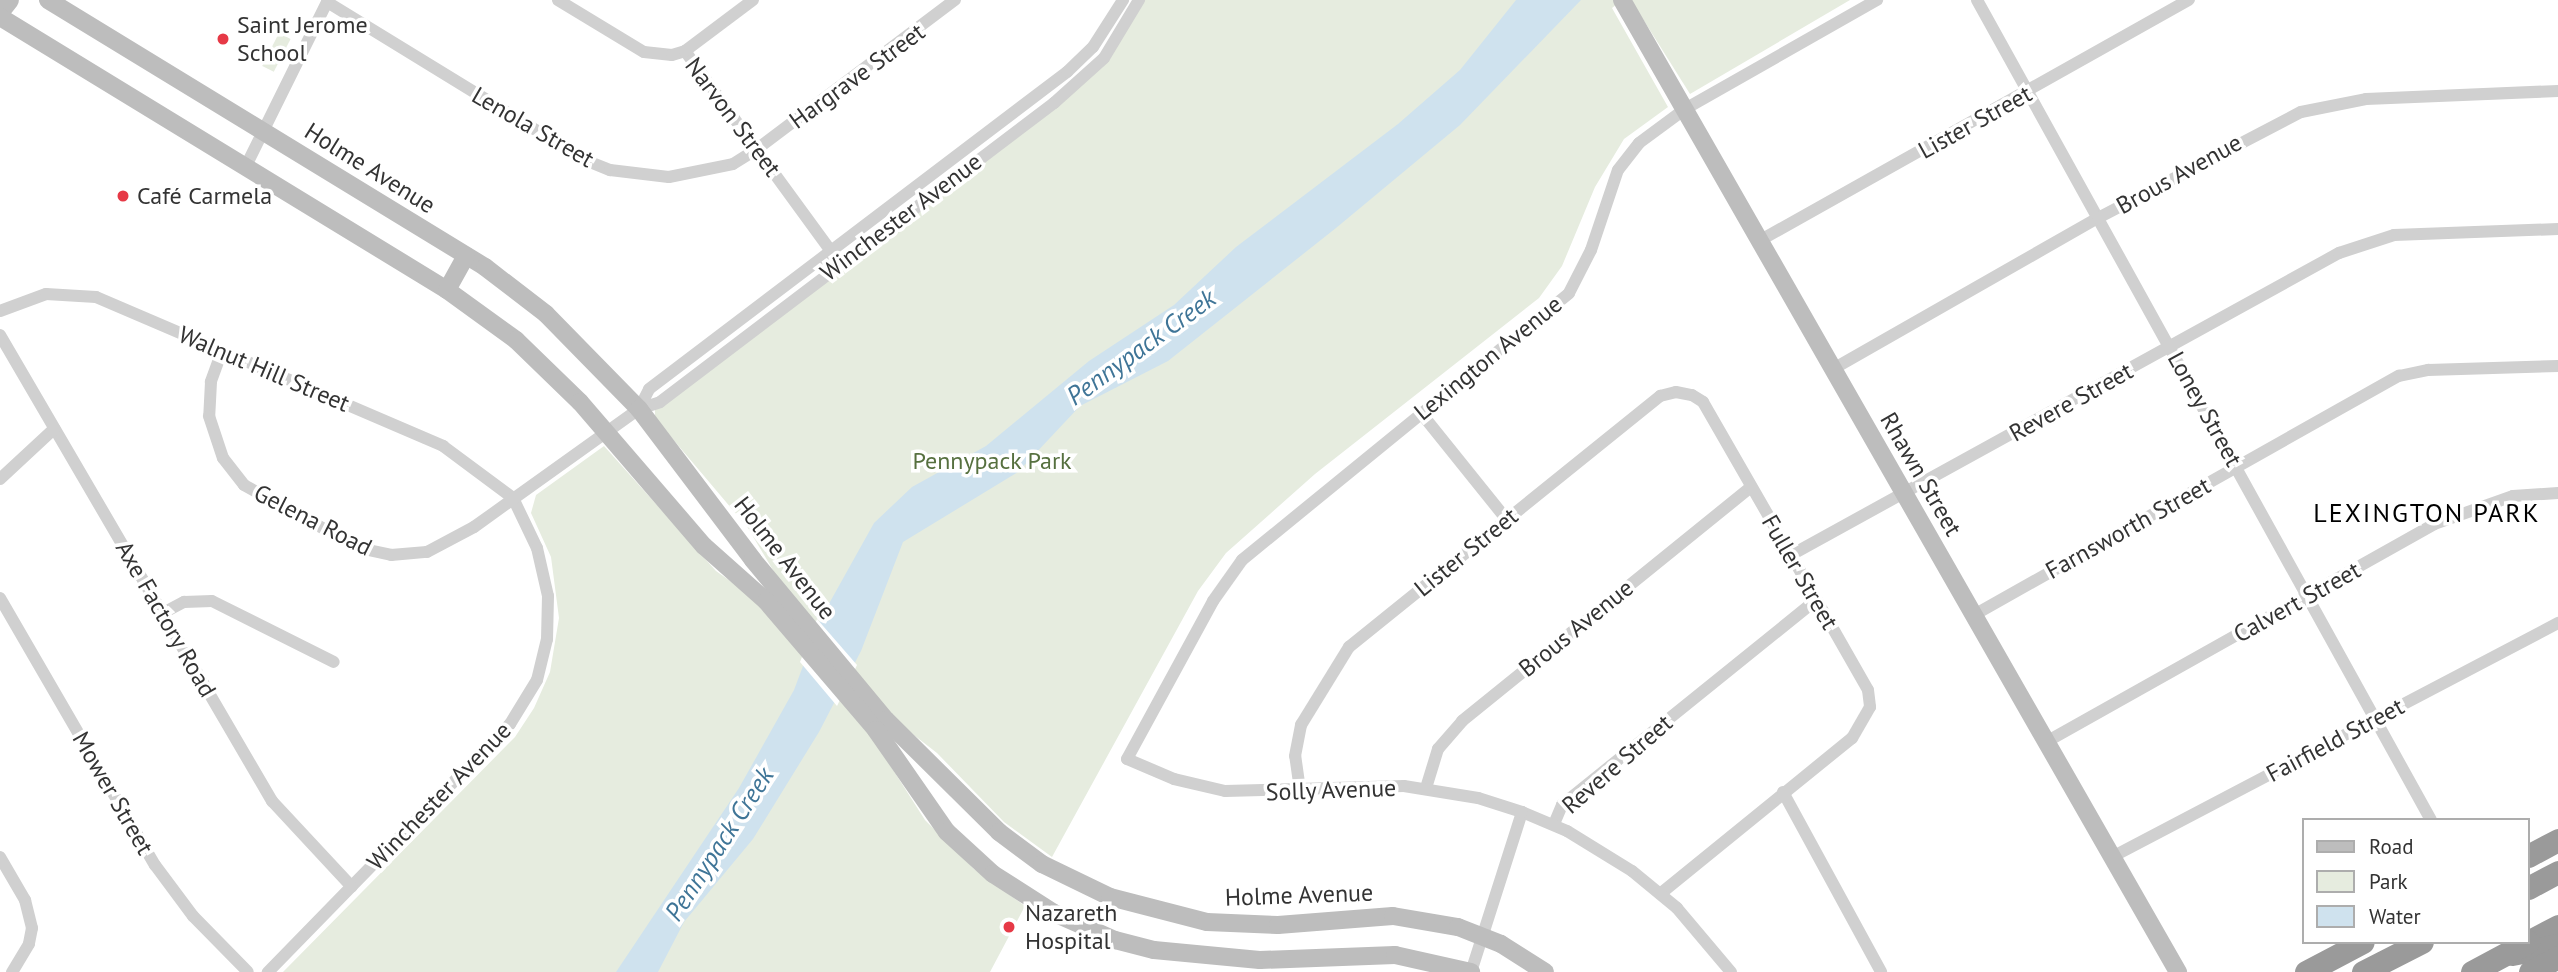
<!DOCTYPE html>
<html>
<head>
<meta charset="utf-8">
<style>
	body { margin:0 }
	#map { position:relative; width:2558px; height:972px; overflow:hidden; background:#fff; font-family:"PT Sans",sans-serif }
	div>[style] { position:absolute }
	.green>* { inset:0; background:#e6ecdf; transform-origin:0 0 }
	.water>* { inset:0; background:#cfe2ee }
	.pier>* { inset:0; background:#fff }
	.street>* { height:12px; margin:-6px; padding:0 6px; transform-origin:6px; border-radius:6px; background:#d0d0d0 }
	.secondary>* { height:18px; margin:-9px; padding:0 9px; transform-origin:9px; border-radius:9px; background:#bdbdbd }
	.highway>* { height:23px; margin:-11.5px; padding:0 11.5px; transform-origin:11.5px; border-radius:11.5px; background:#9a9a9a }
	.dots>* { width:19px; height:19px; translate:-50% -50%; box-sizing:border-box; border:4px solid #fff; border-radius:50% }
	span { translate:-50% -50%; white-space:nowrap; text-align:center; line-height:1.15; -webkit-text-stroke:7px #fff; paint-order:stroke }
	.poi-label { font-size:24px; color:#333 }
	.left { translate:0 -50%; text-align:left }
	.street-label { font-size:24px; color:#333 }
	.park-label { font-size:24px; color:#56703f }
	.water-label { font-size:26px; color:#3f7597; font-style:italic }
	.neighbourhood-label { font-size:26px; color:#000; letter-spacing:2px }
	.legend { position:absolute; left:2302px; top:818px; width:228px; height:126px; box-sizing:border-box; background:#fff; border:2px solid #adadad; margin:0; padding:9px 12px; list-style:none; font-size:21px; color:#333 }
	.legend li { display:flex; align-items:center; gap:14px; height:35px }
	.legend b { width:35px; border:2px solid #adadad }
</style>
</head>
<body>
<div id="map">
	<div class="green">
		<i style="clip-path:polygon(1145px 0,1622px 0,1612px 8px,1668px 107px,1624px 139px,1595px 187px,1562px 266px,1539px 298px,1315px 474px,1226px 553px,1198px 591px,1052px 857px,1004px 822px,937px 753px,901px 725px,874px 740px,925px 820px,974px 869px,1025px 906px,990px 972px,283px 972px,515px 737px,534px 708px,550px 672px,559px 618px,551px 557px,531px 513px,536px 495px,604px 446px,716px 571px,743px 590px,786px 592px,748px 528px,655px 418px,655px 409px,1105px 63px)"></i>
		<i style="clip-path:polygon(1631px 0,1850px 0,1690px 94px)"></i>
		<i style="left:279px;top:33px;width:13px;height:37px;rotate:27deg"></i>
	</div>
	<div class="water">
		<i style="clip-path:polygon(1516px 0,1581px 0,1460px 125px,1336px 228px,1168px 361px,1080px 406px,1018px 472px,903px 542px,861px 651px,819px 732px,753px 839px,684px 922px,658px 972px,616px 972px,739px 788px,794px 690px,821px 618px,874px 523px,912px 487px,986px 446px,1089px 361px,1174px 305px,1236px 247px,1398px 124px,1460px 70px)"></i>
	</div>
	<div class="pier">
		<i style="clip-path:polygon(817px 619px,857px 665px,837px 706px,800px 662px)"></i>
	</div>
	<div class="street">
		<i style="left:558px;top:0;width:100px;rotate:31.2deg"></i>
		<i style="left:644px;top:52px;width:28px;rotate:6deg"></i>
		<i style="left:672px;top:55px;width:14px;rotate:-17deg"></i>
		<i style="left:685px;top:51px;width:256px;rotate:53.9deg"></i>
		<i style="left:1977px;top:0;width:937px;rotate:61.03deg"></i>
		<i style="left:327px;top:2px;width:303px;rotate:31.5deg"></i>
		<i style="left:585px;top:160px;width:27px;rotate:22deg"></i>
		<i style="left:610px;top:170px;width:59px;rotate:6.8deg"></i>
		<i style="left:669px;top:177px;width:65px;rotate:-11.5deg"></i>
		<i style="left:733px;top:164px;width:28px;rotate:-32deg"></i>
		<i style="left:757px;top:149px;width:248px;rotate:-37deg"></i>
		<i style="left:685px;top:51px;width:85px;rotate:-36.9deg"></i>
		<i style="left:245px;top:168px;width:187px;rotate:-63.7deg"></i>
		<i style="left:1759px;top:241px;width:493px;rotate:-29.3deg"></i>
		<i style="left:0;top:311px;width:49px;rotate:-20.3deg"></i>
		<i style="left:46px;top:294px;width:50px;rotate:3.4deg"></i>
		<i style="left:96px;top:297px;width:378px;rotate:23.2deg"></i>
		<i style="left:443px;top:446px;width:87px;rotate:36.6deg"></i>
		<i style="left:513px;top:498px;width:55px;rotate:64.4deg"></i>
		<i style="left:537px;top:548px;width:49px;rotate:77.1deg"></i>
		<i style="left:548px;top:596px;width:43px;rotate:91.3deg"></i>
		<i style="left:547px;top:639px;width:42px;rotate:103.7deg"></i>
		<i style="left:537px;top:680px;width:52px;rotate:121.5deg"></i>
		<i style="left:510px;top:724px;width:347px;rotate:134.3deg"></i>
		<i style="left:0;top:335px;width:540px;rotate:59.73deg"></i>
		<i style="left:272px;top:801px;width:117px;rotate:47.1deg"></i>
		<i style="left:222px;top:351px;width:33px;rotate:110deg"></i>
		<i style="left:211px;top:382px;width:34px;rotate:93deg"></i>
		<i style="left:209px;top:416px;width:44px;rotate:71.6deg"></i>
		<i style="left:223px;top:458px;width:34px;rotate:52deg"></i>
		<i style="left:244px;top:485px;width:131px;rotate:28.7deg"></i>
		<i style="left:359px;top:548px;width:33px;rotate:12deg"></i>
		<i style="left:391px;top:555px;width:36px;rotate:-5deg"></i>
		<i style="left:427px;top:552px;width:53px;rotate:-28deg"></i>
		<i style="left:474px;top:527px;width:203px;rotate:-35.6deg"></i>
		<i style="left:639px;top:409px;width:22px;rotate:-18deg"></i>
		<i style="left:660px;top:402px;width:495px;rotate:-37.2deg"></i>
		<i style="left:1054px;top:103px;width:67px;rotate:-42deg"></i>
		<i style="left:1104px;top:58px;width:68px;rotate:-58.9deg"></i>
		<i style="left:1833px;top:369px;width:305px;rotate:-29.7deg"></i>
		<i style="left:2098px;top:218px;width:229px;rotate:-27.6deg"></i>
		<i style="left:2301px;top:112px;width:66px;rotate:-11.3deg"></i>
		<i style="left:2366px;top:99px;width:192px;rotate:-2.4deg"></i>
		<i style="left:639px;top:409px;width:22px;rotate:-63deg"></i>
		<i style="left:649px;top:389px;width:525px;rotate:-37.18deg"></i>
		<i style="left:1067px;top:72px;width:36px;rotate:-44deg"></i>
		<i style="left:1093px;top:47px;width:56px;rotate:-57.4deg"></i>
		<i style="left:1421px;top:413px;width:137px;rotate:51.2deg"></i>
		<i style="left:0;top:479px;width:74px;rotate:-42.8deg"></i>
		<i style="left:1791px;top:555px;width:626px;rotate:-28.86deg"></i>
		<i style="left:2339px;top:253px;width:58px;rotate:-18.1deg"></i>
		<i style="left:2394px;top:235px;width:164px;rotate:-2.1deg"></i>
		<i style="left:0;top:598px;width:309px;rotate:59.9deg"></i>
		<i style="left:155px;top:865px;width:64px;rotate:53.3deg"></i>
		<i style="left:193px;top:916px;width:78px;rotate:45.5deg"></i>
		<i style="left:163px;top:613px;width:24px;rotate:-28deg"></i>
		<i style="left:184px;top:602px;width:28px;rotate:-2deg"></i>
		<i style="left:212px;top:601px;width:136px;rotate:26.6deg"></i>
		<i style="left:1974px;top:615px;width:488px;rotate:-29.4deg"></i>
		<i style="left:2399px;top:376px;width:30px;rotate:-12deg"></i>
		<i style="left:2428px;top:370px;width:130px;rotate:-1.8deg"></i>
		<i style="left:2046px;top:742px;width:445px;rotate:-29.3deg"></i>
		<i style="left:2434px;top:524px;width:84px;rotate:-19.5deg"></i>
		<i style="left:2513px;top:496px;width:45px;rotate:-3.8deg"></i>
		<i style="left:1426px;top:788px;width:41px;rotate:-72.9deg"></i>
		<i style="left:1438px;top:749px;width:37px;rotate:-49deg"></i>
		<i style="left:1462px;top:721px;width:372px;rotate:-39deg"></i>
		<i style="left:1300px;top:790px;width:34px;rotate:-98deg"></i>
		<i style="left:1295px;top:756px;width:32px;rotate:-79deg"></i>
		<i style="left:1301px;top:725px;width:92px;rotate:-58.4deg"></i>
		<i style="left:1349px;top:647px;width:400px;rotate:-38.9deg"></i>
		<i style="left:1660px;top:396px;width:16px;rotate:-14deg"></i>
		<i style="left:1676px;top:392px;width:16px;rotate:11deg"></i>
		<i style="left:1692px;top:395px;width:13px;rotate:32deg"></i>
		<i style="left:1703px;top:402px;width:177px;rotate:60.1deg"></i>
		<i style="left:1791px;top:555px;width:155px;rotate:60.3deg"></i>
		<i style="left:1868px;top:690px;width:17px;rotate:83deg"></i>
		<i style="left:1870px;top:707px;width:36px;rotate:120deg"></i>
		<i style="left:1852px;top:738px;width:247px;rotate:140.9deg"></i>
		<i style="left:1783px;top:792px;width:205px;rotate:61.4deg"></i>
		<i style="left:1554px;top:824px;width:21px;rotate:-67deg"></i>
		<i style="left:1562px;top:805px;width:326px;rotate:-38.9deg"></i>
		<i style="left:0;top:857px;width:50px;rotate:59.8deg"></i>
		<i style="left:25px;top:900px;width:29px;rotate:76deg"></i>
		<i style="left:32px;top:928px;width:16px;rotate:101deg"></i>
		<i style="left:29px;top:944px;width:33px;rotate:121deg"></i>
		<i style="left:2112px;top:857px;width:504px;rotate:-27.68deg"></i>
		<i style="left:1471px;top:972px;width:168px;rotate:-72.3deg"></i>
		<i style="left:1731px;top:972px;width:84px;rotate:-130.2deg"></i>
		<i style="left:1677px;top:908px;width:58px;rotate:-140.6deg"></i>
		<i style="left:1632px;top:871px;width:76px;rotate:-148.4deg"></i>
		<i style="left:1567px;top:831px;width:49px;rotate:-157.1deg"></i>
		<i style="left:1522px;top:812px;width:46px;rotate:-162.3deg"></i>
		<i style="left:1478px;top:798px;width:75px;rotate:-170.8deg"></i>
		<i style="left:1404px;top:786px;width:179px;rotate:178.4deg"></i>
		<i style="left:1225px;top:791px;width:52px;rotate:-166.8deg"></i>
		<i style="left:1174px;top:779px;width:51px;rotate:-156.9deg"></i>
		<i style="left:1127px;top:759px;width:180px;rotate:-61.4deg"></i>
		<i style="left:1213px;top:601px;width:50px;rotate:-54.7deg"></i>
		<i style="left:1242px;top:560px;width:422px;rotate:-39.2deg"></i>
		<i style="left:1569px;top:293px;width:48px;rotate:-62.9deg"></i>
		<i style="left:1591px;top:250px;width:84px;rotate:-71.4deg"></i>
		<i style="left:1618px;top:170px;width:34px;rotate:-52deg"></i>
		<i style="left:1639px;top:143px;width:57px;rotate:-36.5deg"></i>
		<i style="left:1685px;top:109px;width:221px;rotate:-29.6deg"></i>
	</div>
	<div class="secondary">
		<i style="left:48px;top:0;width:512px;rotate:31.42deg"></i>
		<i style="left:485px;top:267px;width:77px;rotate:37.6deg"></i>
		<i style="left:546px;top:314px;width:133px;rotate:45.6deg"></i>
		<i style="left:639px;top:409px;width:189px;rotate:52.9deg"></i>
		<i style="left:753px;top:560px;width:208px;rotate:50.3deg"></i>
		<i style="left:886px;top:720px;width:159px;rotate:44.7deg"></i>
		<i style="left:999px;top:832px;width:54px;rotate:36.7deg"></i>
		<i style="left:1042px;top:864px;width:76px;rotate:25.9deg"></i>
		<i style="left:1110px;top:897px;width:100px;rotate:14.5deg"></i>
		<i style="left:1207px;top:922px;width:71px;rotate:2.4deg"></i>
		<i style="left:1278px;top:925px;width:115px;rotate:-4.5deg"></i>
		<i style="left:1393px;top:916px;width:66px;rotate:9.6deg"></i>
		<i style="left:1458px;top:927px;width:46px;rotate:21.6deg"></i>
		<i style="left:1501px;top:944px;width:52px;rotate:32.5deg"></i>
		<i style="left:1622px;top:0;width:1120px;rotate:60.23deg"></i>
		<i style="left:0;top:13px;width:16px;rotate:-52deg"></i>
		<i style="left:0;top:17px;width:524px;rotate:31.41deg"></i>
		<i style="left:447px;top:290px;width:85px;rotate:35.9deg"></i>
		<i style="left:516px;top:340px;width:89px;rotate:44.1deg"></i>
		<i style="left:580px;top:402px;width:190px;rotate:49.3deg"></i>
		<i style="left:704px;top:546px;width:83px;rotate:41.6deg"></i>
		<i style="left:766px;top:601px;width:170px;rotate:49.5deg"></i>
		<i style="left:876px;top:730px;width:124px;rotate:55.2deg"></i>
		<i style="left:947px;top:832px;width:62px;rotate:42.4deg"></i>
		<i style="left:993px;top:874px;width:72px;rotate:32.6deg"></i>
		<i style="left:1054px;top:913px;width:67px;rotate:23.9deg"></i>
		<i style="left:1115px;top:940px;width:40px;rotate:14.4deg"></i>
		<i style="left:1154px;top:950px;width:106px;rotate:5.4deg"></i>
		<i style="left:1260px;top:960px;width:135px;rotate:-2.1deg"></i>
		<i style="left:1395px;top:955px;width:78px;rotate:12.6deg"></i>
		<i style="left:447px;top:290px;width:39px;rotate:-61deg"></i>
	</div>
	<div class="highway">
		<i style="left:2528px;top:856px;width:34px;rotate:-28deg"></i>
		<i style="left:2528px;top:888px;width:34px;rotate:-28deg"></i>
		<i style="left:2528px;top:942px;width:34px;rotate:-28deg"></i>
		<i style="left:2512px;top:954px;width:47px;rotate:-11.1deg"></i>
		<i style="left:2306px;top:972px;width:64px;rotate:-27.8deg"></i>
		<i style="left:2363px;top:972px;width:66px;rotate:-27deg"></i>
		<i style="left:2472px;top:972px;width:64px;rotate:-28.2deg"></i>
		<i style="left:2530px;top:972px;width:32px;rotate:-28deg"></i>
	</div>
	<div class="dots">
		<i style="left:223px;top:39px;background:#e63946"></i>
		<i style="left:123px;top:196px;background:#e63946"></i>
		<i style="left:1009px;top:927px;background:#e63946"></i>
	</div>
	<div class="poi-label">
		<span class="left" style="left:237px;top:39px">Saint Jerome<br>School</span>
		<span class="left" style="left:137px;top:196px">Café Carmela</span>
		<span class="left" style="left:1025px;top:927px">Nazareth<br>Hospital</span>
	</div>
	<div class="street-label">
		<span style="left:857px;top:76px;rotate:-36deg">Hargrave Street</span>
		<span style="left:733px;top:117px;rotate:53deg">Narvon Street</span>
		<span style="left:1975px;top:122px;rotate:-29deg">Lister Street</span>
		<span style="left:533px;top:127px;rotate:30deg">Lenola Street</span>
		<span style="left:370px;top:168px;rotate:32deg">Holme Avenue</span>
		<span style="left:2179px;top:174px;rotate:-29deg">Brous Avenue</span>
		<span style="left:901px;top:217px;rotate:-37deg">Winchester Avenue</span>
		<span style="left:1488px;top:358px;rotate:-39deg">Lexington Avenue</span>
		<span style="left:264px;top:369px;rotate:23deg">Walnut Hill Street</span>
		<span style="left:2071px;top:402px;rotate:-29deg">Revere Street</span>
		<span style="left:2205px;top:409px;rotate:61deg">Loney Street</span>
		<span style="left:1921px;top:474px;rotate:60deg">Rhawn Street</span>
		<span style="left:313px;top:520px;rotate:27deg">Gelena Road</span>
		<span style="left:2128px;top:528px;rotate:-29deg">Farnsworth Street</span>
		<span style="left:1466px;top:552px;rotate:-39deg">Lister Street</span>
		<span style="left:785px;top:558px;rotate:52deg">Holme Avenue</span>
		<span style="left:1800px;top:572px;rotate:60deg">Fuller Street</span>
		<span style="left:2297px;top:602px;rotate:-29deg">Calvert Street</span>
		<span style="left:166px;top:619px;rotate:60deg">Axe Factory Road</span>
		<span style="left:1576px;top:628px;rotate:-39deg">Brous Avenue</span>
		<span style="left:2335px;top:740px;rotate:-28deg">Fairfield Street</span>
		<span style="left:1617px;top:764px;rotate:-41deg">Revere Street</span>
		<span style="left:1331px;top:790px;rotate:-2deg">Solly Avenue</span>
		<span style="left:113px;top:793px;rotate:60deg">Mower Street</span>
		<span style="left:439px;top:796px;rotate:-46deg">Winchester Avenue</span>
		<span style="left:1299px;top:895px;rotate:-2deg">Holme Avenue</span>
	</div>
	<div class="park-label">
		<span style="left:992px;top:461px">Pennypack Park</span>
	</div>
	<div class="water-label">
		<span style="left:1141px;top:347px;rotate:-36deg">Pennypack Creek</span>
		<span style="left:719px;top:844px;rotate:-57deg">Pennypack Creek</span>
	</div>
	<div class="neighbourhood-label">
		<span style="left:2427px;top:513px">LEXINGTON PARK</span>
	</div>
	<ul class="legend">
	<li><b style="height:9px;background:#bdbdbd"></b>Road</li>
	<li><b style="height:19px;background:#e6ecdf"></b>Park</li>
	<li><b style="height:19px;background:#cfe2ee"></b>Water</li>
	</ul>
</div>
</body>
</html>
